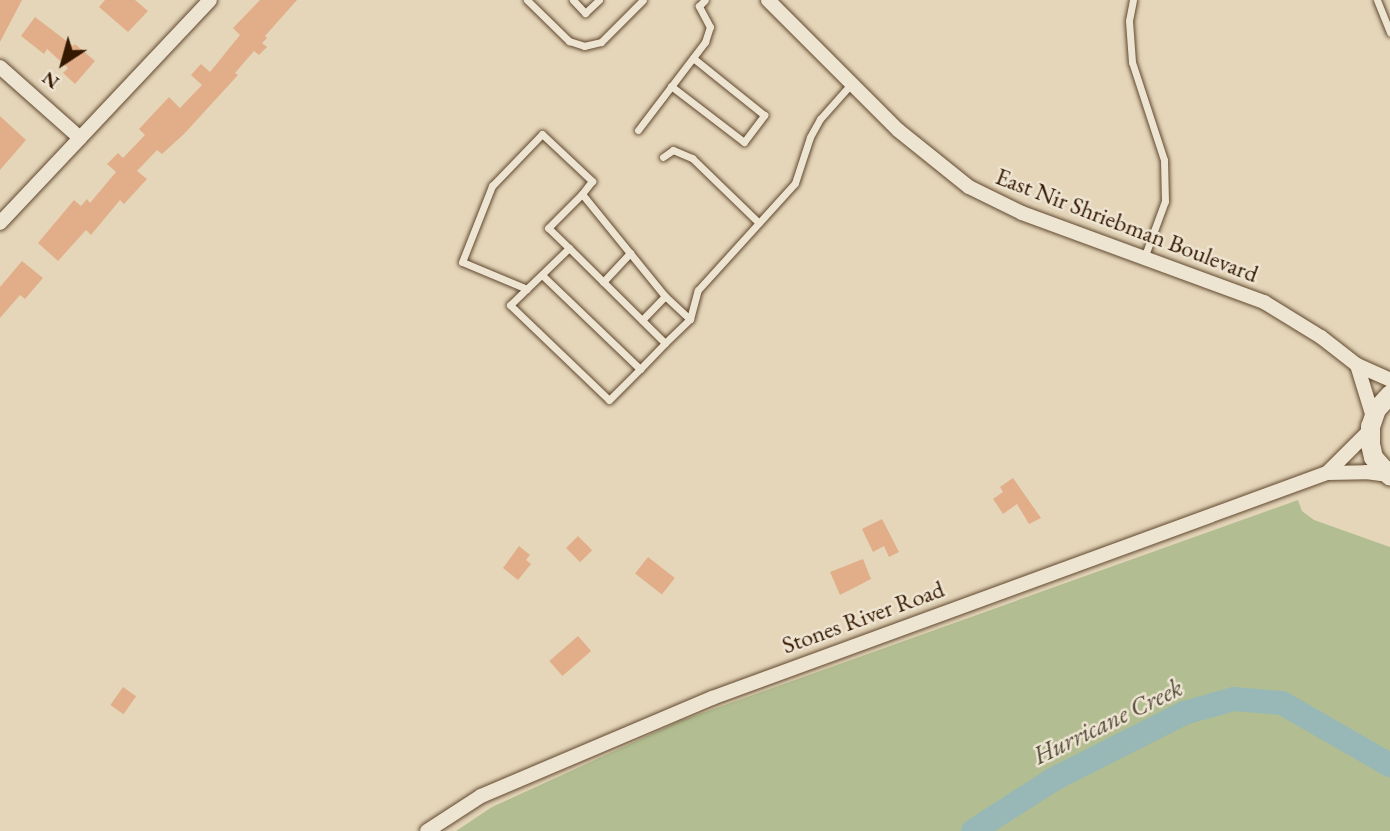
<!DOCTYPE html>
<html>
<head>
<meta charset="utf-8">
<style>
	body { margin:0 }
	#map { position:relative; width:1390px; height:831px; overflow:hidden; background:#e5d6ba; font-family:"EB Garamond",serif }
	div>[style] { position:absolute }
	.green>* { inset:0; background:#b2be91 }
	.river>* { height:24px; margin:-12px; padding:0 12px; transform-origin:12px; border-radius:12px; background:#97b8b6 }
	.building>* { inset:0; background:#e1ae89; transform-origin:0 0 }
	.roads { filter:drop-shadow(0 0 2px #60482e) drop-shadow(0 0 2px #60482e) }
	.service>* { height:7px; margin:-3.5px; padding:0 3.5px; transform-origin:3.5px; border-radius:3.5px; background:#eee4d2 }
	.minor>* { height:14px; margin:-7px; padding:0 7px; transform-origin:7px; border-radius:7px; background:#eee4d2 }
	.secondary>* { height:19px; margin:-9.5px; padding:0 9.5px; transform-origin:9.5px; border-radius:9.5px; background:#eee4d2 }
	span { translate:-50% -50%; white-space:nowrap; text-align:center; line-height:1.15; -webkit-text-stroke:5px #eee4d2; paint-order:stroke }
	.street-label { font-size:24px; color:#341800 }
	.water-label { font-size:26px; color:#524837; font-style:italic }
	.north { position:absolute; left:28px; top:28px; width:70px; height:70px; -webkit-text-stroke:5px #eee4d2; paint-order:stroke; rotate:216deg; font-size:19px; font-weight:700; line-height:28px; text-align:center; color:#341800 }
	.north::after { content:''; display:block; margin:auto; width:24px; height:32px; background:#341800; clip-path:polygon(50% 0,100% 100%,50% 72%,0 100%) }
</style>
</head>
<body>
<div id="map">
	<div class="green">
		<i style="clip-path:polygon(1298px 500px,1302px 511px,1314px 520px,1390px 547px,1390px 831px,456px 831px,492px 807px,680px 721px)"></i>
	</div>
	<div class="river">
		<i style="left:973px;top:831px;width:96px;rotate:-32.7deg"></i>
		<i style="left:1054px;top:779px;width:146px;rotate:-26.9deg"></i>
		<i style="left:1184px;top:713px;width:52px;rotate:-15.6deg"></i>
		<i style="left:1234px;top:699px;width:48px;rotate:4.8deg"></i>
		<i style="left:1282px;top:703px;width:125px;rotate:29.9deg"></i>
	</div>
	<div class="building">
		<i style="clip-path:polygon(0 0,22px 0,0 42px)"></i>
		<i style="clip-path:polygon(105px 0,135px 0,148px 11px,128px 32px,99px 7px)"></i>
		<i style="clip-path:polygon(260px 0,297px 0,265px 36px,267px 38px,262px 43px,267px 47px,259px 55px,254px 51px,235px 73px,238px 75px,184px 134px,162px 154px,157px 150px,137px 171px,147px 179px,124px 204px,120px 200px,91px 235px,86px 230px,58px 261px,38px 243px,74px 200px,81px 206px,87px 199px,90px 203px,116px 172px,107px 164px,118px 153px,123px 158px,145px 135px,139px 129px,169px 97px,180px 108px,202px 85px,191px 75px,201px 64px,210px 72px,240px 35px,233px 28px)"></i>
		<i style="clip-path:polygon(35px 17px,73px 46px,75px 44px,95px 61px,75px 84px,63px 73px,68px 68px,47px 49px,44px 54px,21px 36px)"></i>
		<i style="clip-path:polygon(0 116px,26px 140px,0 170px)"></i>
		<i style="clip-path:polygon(22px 261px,43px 278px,25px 299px,20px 295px,0 318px,0 287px)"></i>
		<i style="clip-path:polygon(1013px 478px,1041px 518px,1029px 524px,1017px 504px,1003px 514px,993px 499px,1003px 492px,1000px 487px)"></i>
		<i style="clip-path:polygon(882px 519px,899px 552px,889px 557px,884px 546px,873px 552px,862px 529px)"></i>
		<i style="left:578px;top:536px;width:20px;height:17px;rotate:45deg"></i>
		<i style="clip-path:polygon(519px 546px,530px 555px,526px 560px,531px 564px,518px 580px,503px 568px)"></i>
		<i style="left:648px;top:557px;width:34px;height:21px;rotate:38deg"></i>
		<i style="clip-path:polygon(863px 559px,871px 579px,840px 595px,830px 572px)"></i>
		<i style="left:578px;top:636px;width:20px;height:38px;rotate:49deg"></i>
		<i style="left:123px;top:687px;width:16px;height:22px;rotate:35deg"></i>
	</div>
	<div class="roads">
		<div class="service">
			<i style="left:527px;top:0;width:59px;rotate:44.3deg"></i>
			<i style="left:569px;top:41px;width:16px;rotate:18deg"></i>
			<i style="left:584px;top:46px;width:17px;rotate:-13deg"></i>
			<i style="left:601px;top:42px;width:59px;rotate:-45deg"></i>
			<i style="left:573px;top:0;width:18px;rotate:47deg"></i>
			<i style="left:585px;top:13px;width:19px;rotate:-43deg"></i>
			<i style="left:1133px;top:0;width:21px;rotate:101deg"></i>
			<i style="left:1129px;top:21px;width:41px;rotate:85.8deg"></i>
			<i style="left:1132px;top:62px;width:103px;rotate:71.9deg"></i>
			<i style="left:1164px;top:160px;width:41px;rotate:88.6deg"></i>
			<i style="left:1165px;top:201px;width:61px;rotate:110.2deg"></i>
			<i style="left:1377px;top:0;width:35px;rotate:68deg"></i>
			<i style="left:671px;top:86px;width:92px;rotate:37.5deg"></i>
			<i style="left:744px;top:142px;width:34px;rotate:-53deg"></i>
			<i style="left:764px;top:115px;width:91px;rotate:-141.2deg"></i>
			<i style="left:638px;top:130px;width:111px;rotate:-52.7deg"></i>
			<i style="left:705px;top:42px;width:16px;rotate:-72deg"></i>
			<i style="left:710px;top:27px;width:24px;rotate:-118deg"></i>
			<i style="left:699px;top:6px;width:8px;rotate:-45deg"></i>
			<i style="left:663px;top:157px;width:12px;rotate:-35deg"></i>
			<i style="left:673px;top:150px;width:21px;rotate:23deg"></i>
			<i style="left:692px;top:158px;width:93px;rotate:44.1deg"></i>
			<i style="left:569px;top:248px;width:29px;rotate:-136deg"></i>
			<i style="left:548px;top:228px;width:48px;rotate:-45deg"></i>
			<i style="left:582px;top:194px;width:132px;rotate:50.9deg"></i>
			<i style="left:542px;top:275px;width:136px;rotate:43.8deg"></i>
			<i style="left:603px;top:282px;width:40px;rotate:-47deg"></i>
			<i style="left:527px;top:289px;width:70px;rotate:-157.4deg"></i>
			<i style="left:462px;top:262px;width:82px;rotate:-68.5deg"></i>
			<i style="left:492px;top:186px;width:72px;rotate:-46.1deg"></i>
			<i style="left:542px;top:134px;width:69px;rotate:43.2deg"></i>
			<i style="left:592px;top:181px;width:16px;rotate:128deg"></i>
			<i style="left:642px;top:320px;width:33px;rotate:-46deg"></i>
			<i style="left:665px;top:296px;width:34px;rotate:43deg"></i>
			<i style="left:665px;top:343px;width:135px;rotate:-135.3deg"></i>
			<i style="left:569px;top:248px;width:82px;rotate:136deg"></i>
			<i style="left:510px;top:305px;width:137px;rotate:43.8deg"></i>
			<i style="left:609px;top:400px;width:44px;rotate:-45deg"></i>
			<i style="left:640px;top:369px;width:36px;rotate:-46deg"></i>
			<i style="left:665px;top:343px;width:35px;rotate:-44deg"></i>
			<i style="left:690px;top:319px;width:30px;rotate:-75deg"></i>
			<i style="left:698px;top:290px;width:144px;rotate:-47.8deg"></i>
			<i style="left:795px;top:183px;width:48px;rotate:-71.9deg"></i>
			<i style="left:810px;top:137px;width:21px;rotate:-61deg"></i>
			<i style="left:820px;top:119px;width:48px;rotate:-48.4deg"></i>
		</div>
		<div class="minor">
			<i style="left:768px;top:0;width:184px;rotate:45deg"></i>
			<i style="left:898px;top:130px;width:91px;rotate:38.8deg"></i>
			<i style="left:969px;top:187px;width:59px;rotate:26.1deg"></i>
			<i style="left:1022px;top:213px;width:258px;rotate:20.2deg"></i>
			<i style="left:1264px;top:302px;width:67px;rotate:31.6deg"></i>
			<i style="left:1321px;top:337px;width:46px;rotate:37.9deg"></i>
			<i style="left:1357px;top:365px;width:36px;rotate:24deg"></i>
			<i style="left:0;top:67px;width:107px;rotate:41.6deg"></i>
			<i style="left:0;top:223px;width:306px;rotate:-46.7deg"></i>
			<i style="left:1357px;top:365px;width:54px;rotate:72.9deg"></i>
			<i style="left:1327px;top:473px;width:61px;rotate:-45deg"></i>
			<i style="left:427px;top:831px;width:64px;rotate:-32.9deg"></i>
			<i style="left:481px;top:796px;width:251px;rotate:-23deg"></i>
			<i style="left:712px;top:698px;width:655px;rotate:-20.1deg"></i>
			<i style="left:1327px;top:473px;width:39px;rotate:-1deg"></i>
			<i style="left:1366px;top:472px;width:21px;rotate:8deg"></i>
		</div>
		<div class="secondary">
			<i style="left:1390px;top:394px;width:21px;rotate:133deg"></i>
			<i style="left:1376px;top:409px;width:18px;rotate:109deg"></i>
			<i style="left:1370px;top:426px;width:18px;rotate:90deg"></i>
			<i style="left:1370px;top:444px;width:13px;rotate:77deg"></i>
			<i style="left:1373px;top:457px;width:25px;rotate:48deg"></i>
		</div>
	</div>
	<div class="street-label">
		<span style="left:1127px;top:225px;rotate:21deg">East Nir Shriebman Boulevard</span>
		<span style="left:863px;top:617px;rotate:-20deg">Stones River Road</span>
	</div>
	<div class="water-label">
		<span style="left:1108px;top:722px;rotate:-26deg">Hurricane Creek</span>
	</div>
	<div class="north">N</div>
</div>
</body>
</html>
